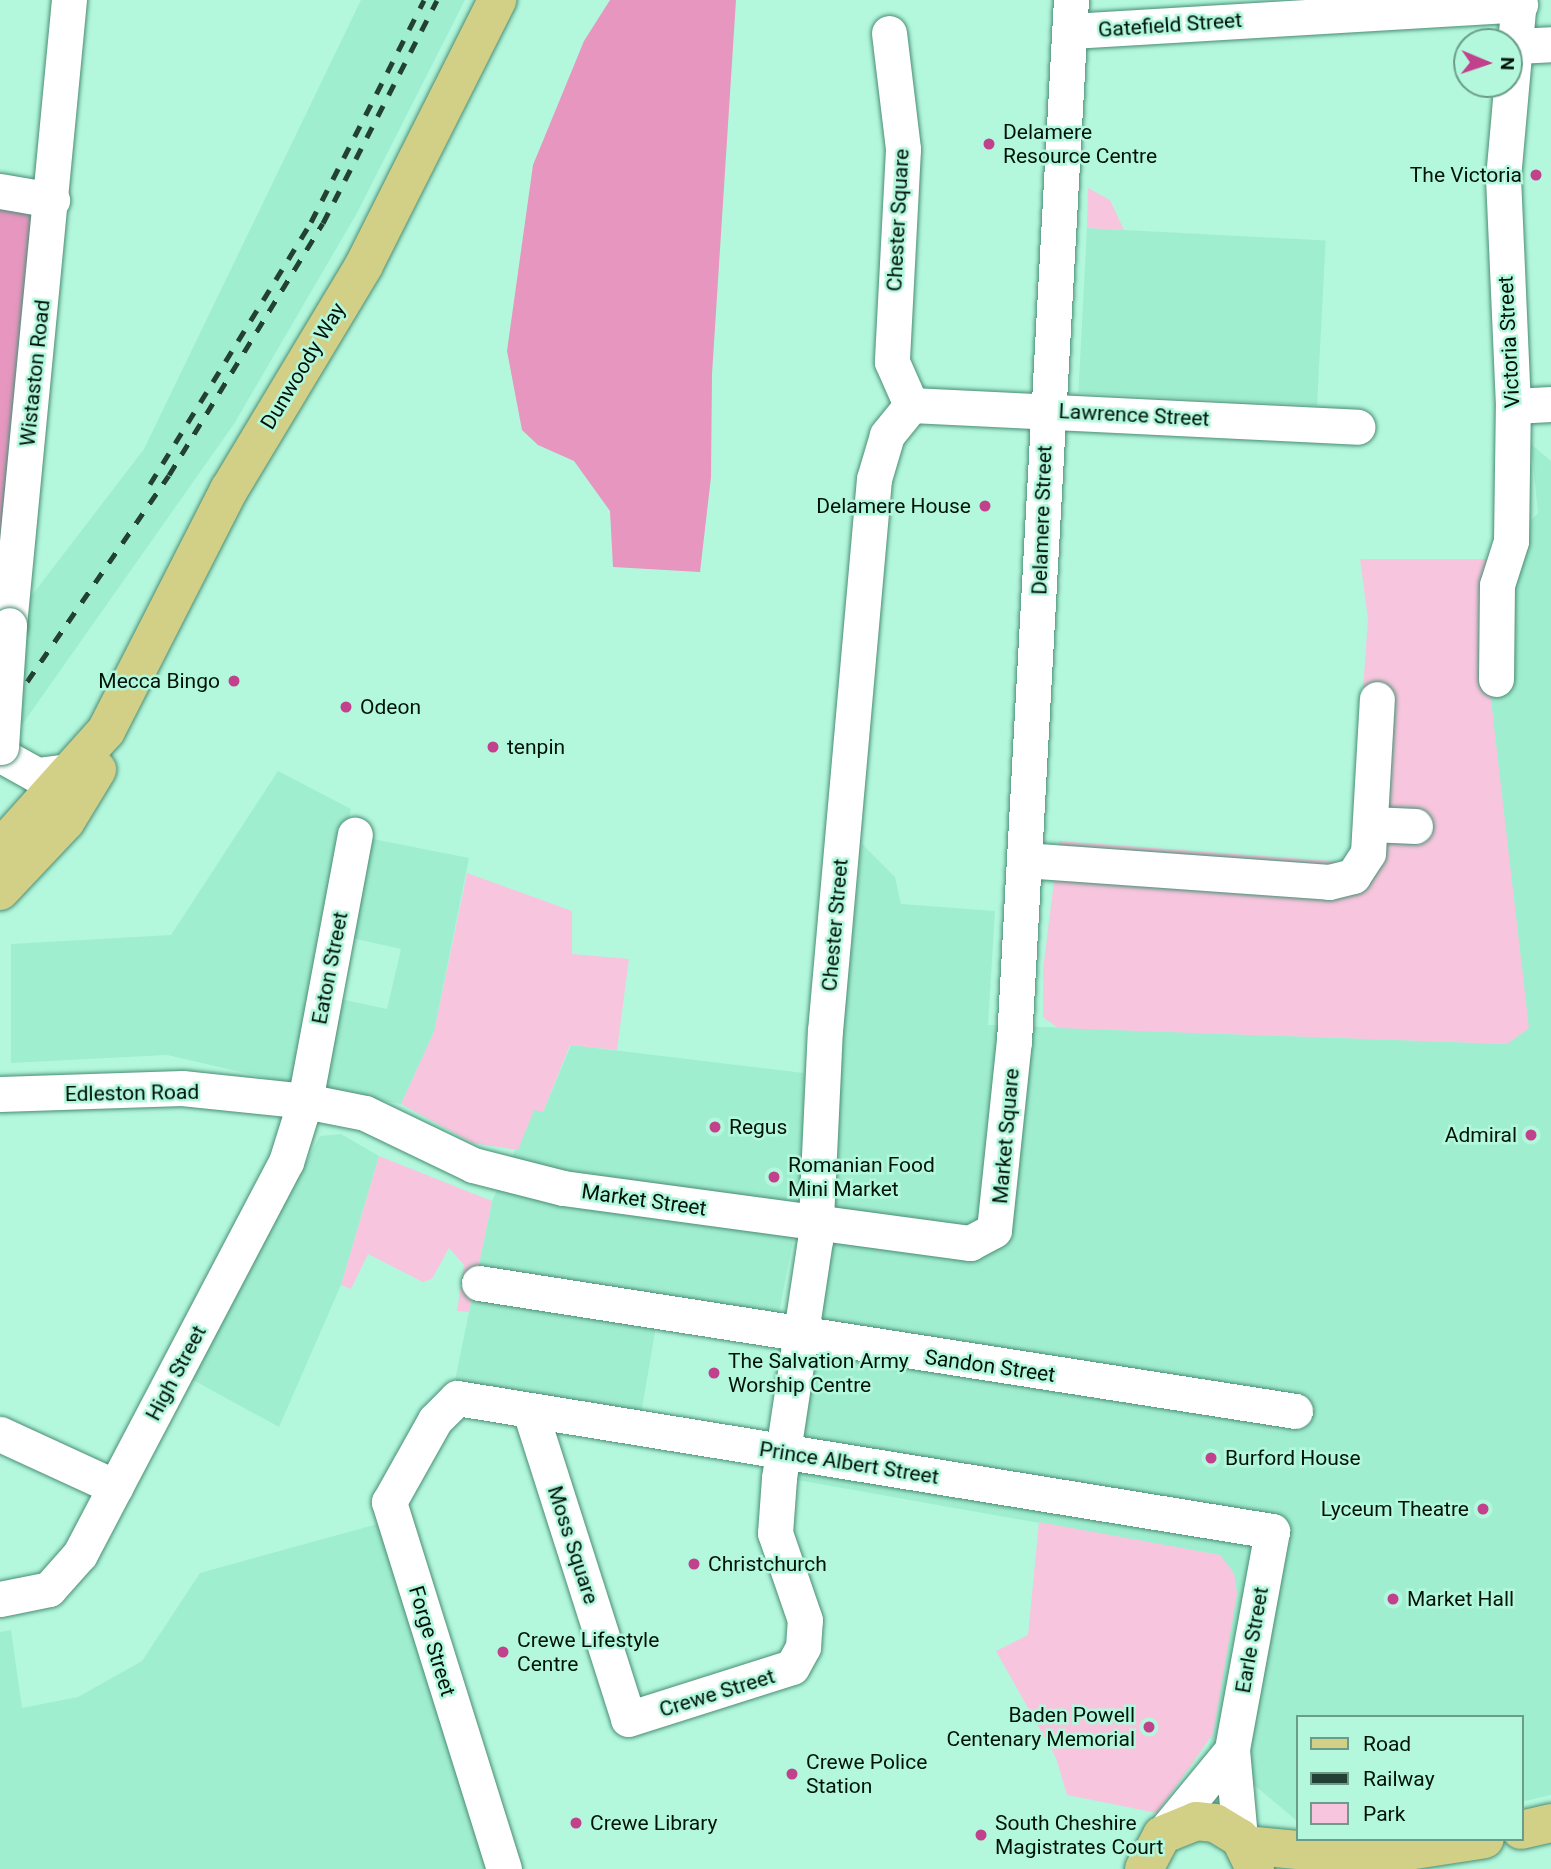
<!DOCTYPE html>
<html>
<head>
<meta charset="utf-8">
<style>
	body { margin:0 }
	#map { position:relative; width:1551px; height:1869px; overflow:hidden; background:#b3f8dd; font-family:Roboto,sans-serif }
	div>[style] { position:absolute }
	.built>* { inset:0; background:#a0eed0; transform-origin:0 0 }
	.green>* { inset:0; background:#f8c5de }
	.forest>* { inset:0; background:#e696bf }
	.roads { filter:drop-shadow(0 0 2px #4a8d75) drop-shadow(0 0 2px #4a8d75) }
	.minor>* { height:35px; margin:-17.5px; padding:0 17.5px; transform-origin:17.5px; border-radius:17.5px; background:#fff }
	.major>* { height:38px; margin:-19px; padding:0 19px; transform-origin:19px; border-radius:19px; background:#d2d087 }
	.rail>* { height:5px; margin-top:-2.5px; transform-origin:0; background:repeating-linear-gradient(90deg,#234034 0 12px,transparent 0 24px) }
	.bridges { filter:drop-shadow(0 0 2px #4a8d75) drop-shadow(0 0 2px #4a8d75) }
	.minor-bridge>* { height:35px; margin:-17.5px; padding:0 17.5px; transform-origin:17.5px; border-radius:17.5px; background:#fff }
	.dots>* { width:19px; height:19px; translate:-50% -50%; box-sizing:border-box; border:4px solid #b3f8dd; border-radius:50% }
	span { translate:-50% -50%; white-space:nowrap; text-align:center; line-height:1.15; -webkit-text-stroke:5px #b3f8dd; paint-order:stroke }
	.street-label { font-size:21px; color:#00130b }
	.poi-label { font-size:21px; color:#00130b }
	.left { translate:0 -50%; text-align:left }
	.right { translate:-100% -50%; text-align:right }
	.legend { position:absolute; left:1296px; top:1715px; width:228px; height:126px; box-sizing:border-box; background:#b3f8dd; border:2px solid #6b9c89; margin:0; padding:9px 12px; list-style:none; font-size:21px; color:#00130b }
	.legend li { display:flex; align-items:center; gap:14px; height:35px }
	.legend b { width:35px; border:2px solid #6b9c89 }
	.north { position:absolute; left:1453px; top:28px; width:70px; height:70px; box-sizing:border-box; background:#b3f8dd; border:2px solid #6b9c89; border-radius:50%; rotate:92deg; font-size:19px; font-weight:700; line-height:28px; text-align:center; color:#00130b }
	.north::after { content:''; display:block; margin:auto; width:24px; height:32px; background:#c1418c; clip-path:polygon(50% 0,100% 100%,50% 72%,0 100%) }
</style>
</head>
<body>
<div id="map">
	<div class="built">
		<i style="clip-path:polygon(361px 0,465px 0,357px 213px,234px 424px,0 756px,0 637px,144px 449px)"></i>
		<i style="left:1087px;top:228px;width:239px;height:165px;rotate:3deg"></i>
		<i style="clip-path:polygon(1531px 444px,1551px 461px,1551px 1795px,1521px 1802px,1521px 1717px,1297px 1717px,1297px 1821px,1209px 1747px,1237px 1594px,1220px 1555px,797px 1480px,862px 844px,895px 877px,901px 904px,995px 911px,988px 1025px,1507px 1044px,1483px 631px,1492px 559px,1538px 513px)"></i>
		<i style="clip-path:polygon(278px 771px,351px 809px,298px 1076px,289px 1083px,167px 1055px,11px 1063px,11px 944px,171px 935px)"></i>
		<i style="clip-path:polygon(368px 838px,469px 858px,434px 1032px,401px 1104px,321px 1090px,336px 998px,387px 1009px,401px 949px,352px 938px)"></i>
		<i style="clip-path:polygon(571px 1045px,804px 1073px,801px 1199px,778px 1318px,656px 1326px,641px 1415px,477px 1391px,455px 1380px,492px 1201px,534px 1109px,543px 1112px)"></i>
		<i style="clip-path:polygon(341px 1134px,379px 1156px,341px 1285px,279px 1427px,191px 1379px,320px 1136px)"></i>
		<i style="clip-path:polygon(381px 1523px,491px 1869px,0 1869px,0 1632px,11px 1630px,22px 1708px,78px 1697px,142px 1661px,200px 1573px)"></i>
	</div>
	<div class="green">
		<i style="clip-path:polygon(1088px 188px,1110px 200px,1124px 230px,1087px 228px)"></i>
		<i style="clip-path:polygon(1360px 559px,1492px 559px,1483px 631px,1529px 1028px,1507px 1044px,1058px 1028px,1043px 1017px,1043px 969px,1059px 841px,1344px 862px,1352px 846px,1368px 619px)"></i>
		<i style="clip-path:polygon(467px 873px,572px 911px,572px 954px,629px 959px,617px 1050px,570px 1045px,543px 1112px,534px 1110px,518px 1150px,473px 1143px,401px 1104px,434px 1032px)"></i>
		<i style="clip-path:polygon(379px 1156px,492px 1201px,469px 1312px,457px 1311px,464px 1265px,449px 1248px,432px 1279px,423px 1282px,368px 1254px,351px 1289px,341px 1285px)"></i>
		<i style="clip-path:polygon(1039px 1522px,1220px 1555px,1234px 1573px,1237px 1594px,1213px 1734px,1157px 1813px,1067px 1795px,1056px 1758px,996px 1651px,1028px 1635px)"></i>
	</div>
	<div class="forest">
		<i style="clip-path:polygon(610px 0,736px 0,712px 374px,711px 477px,700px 572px,613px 567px,610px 511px,574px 461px,538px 445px,522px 430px,507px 351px,533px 165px,584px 41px)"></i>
		<i style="clip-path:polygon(0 191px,52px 200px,0 635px)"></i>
	</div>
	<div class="roads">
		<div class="minor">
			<i style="left:1071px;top:31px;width:450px;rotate:-3.4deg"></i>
			<i style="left:889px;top:33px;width:117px;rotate:83.1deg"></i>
			<i style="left:903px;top:149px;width:213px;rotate:93deg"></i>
			<i style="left:892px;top:362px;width:47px;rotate:66.2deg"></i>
			<i style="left:1516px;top:46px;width:35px;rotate:-3deg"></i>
			<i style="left:0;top:191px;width:53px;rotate:9.8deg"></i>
			<i style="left:911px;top:405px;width:447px;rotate:2.8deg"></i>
			<i style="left:1513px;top:406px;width:38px;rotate:-3deg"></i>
			<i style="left:9px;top:625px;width:628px;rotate:-84.52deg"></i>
			<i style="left:1496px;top:679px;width:94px;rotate:-89.4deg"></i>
			<i style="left:1497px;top:585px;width:46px;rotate:-72.3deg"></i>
			<i style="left:1511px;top:541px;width:135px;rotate:-89.2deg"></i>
			<i style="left:1513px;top:406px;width:228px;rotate:-92.5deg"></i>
			<i style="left:1503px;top:178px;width:179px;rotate:-84.9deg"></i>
			<i style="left:1px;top:755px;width:41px;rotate:29.1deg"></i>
			<i style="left:37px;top:775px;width:35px;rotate:-7deg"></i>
			<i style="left:1371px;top:824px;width:44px;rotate:2.6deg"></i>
			<i style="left:1024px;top:860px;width:306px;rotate:4.1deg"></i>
			<i style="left:1329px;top:882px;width:25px;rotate:-14deg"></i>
			<i style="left:1353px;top:876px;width:27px;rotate:-57deg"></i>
			<i style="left:1368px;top:853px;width:154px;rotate:-86.7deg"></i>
			<i style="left:0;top:1094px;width:182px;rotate:-1.9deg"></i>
			<i style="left:182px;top:1088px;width:124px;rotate:6deg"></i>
			<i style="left:305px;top:1101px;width:61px;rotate:11.3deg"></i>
			<i style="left:365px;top:1113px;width:120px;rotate:25.7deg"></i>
			<i style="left:473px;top:1165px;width:93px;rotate:14.3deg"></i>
			<i style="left:563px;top:1188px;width:411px;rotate:7.7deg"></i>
			<i style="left:970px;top:1243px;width:27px;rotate:-28deg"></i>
			<i style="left:994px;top:1230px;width:190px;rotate:-84deg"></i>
			<i style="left:1014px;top:1041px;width:1043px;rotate:-86.87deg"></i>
			<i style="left:479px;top:1283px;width:826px;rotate:8.91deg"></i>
			<i style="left:530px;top:1411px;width:323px;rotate:72.3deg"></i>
			<i style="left:628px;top:1719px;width:172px;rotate:-17.6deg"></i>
			<i style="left:792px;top:1667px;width:23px;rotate:-61deg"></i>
			<i style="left:803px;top:1647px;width:27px;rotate:-86deg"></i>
			<i style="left:805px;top:1620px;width:92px;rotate:-109deg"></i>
			<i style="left:775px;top:1533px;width:55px;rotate:-85.8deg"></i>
			<i style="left:779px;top:1478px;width:241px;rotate:-81.4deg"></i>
			<i style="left:815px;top:1240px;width:209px;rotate:-87.3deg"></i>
			<i style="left:825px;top:1031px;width:554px;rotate:-84.93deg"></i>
			<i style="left:874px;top:479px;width:46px;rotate:-73.5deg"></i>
			<i style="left:887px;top:435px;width:38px;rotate:-51deg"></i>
			<i style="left:0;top:1434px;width:127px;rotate:24.7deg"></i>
			<i style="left:0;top:1599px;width:50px;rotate:-11.5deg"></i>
			<i style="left:49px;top:1589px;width:47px;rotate:-48.5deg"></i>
			<i style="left:80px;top:1554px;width:443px;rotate:-62.3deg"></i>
			<i style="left:286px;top:1162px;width:64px;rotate:-72.7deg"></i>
			<i style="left:305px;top:1101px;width:271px;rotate:-79.4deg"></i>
			<i style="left:1162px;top:1835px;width:110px;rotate:-50.5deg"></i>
			<i style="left:504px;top:1869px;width:385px;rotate:-107.4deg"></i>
			<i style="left:389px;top:1502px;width:94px;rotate:-60.7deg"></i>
			<i style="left:435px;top:1420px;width:31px;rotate:-45deg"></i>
			<i style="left:457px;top:1398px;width:826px;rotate:9.27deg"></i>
			<i style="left:1272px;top:1531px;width:223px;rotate:100.4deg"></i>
			<i style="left:1232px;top:1750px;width:88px;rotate:84.8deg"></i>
		</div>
		<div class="major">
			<i style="left:0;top:849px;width:159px;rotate:-48.1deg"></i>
			<i style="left:106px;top:731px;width:271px;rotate:-63deg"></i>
			<i style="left:229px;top:490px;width:262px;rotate:-59deg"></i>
			<i style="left:364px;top:265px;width:297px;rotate:-63.3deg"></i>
			<i style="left:0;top:891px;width:96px;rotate:-46.7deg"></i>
			<i style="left:66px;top:821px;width:60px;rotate:-58.7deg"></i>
			<i style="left:1521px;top:1830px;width:31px;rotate:-13deg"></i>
			<i style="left:1245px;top:1845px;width:125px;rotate:5.5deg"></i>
			<i style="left:1144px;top:1869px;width:38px;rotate:-62deg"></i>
			<i style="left:1162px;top:1835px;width:37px;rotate:-22deg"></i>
			<i style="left:1196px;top:1821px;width:19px;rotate:6deg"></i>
			<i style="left:1215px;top:1823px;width:29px;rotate:31deg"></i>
			<i style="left:1240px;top:1838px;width:34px;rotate:64deg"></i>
			<i style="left:1337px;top:1869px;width:34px;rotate:-21deg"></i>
			<i style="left:1369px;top:1857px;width:117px;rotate:-8.8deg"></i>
		</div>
	</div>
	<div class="rail">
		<i style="left:150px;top:484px;width:308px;rotate:-58.4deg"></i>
		<i style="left:311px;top:222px;width:249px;rotate:-63deg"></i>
		<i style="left:0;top:721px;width:298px;rotate:-55.5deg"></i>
		<i style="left:169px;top:475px;width:295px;rotate:-58.6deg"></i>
		<i style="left:323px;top:223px;width:250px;rotate:-62.9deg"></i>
	</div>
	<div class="bridges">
		<div class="minor-bridge">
			<i style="left:1px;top:747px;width:122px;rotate:-86.2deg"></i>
		</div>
	</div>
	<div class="dots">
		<i style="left:989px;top:144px;background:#c1418c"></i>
		<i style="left:1536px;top:175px;background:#c1418c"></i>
		<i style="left:985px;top:506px;background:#c1418c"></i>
		<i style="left:234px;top:681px;background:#c1418c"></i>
		<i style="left:346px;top:707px;background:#c1418c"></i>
		<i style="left:493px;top:747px;background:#c1418c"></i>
		<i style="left:715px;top:1127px;background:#c1418c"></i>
		<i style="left:1531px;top:1135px;background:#c1418c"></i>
		<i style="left:774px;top:1177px;background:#c1418c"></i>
		<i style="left:714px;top:1373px;background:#c1418c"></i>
		<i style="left:1211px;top:1458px;background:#c1418c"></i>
		<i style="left:1483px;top:1509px;background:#c1418c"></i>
		<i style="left:694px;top:1564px;background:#c1418c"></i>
		<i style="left:1393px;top:1599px;background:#c1418c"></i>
		<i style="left:503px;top:1652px;background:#c1418c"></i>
		<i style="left:1149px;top:1727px;background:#c1418c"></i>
		<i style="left:792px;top:1774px;background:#c1418c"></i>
		<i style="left:576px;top:1823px;background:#c1418c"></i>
		<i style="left:981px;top:1835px;background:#c1418c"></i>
	</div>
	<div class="street-label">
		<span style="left:1170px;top:25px;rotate:-4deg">Gatefield Street</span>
		<span style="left:898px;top:220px;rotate:-87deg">Chester Square</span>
		<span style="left:1509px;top:342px;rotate:-93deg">Victoria Street</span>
		<span style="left:303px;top:366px;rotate:-59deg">Dunwoody Way</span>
		<span style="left:35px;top:373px;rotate:-84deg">Wistaston Road</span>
		<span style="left:1134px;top:415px;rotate:3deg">Lawrence Street</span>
		<span style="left:1042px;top:520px;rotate:-88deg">Delamere Street</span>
		<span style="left:835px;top:925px;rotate:-85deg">Chester Street</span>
		<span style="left:330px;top:968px;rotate:-79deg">Eaton Street</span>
		<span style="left:132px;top:1093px;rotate:-1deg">Edleston Road</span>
		<span style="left:1006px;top:1136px;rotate:-85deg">Market Square</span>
		<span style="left:644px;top:1200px;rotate:8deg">Market Street</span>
		<span style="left:990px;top:1366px;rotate:8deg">Sandon Street</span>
		<span style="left:176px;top:1373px;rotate:-62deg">High Street</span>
		<span style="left:849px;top:1463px;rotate:9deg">Prince Albert Street</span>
		<span style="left:573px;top:1545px;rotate:72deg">Moss Square</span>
		<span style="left:1252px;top:1640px;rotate:-80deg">Earle Street</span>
		<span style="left:432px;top:1641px;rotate:73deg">Forge Street</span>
		<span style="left:717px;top:1693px;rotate:-17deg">Crewe Street</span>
	</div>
	<div class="poi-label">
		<span class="left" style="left:1003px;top:144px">Delamere<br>Resource Centre</span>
		<span class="right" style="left:1522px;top:175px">The Victoria</span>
		<span class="right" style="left:971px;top:506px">Delamere House</span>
		<span class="right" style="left:220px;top:681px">Mecca Bingo</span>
		<span class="left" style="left:360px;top:707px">Odeon</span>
		<span class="left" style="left:507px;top:747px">tenpin</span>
		<span class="left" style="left:729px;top:1127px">Regus</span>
		<span class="right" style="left:1517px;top:1135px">Admiral</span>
		<span class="left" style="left:788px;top:1177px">Romanian Food<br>Mini Market</span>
		<span class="left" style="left:728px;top:1373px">The Salvation Army<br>Worship Centre</span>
		<span class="left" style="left:1225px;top:1458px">Burford House</span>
		<span class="right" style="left:1469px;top:1509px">Lyceum Theatre</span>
		<span class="left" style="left:708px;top:1564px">Christchurch</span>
		<span class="left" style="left:1407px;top:1599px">Market Hall</span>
		<span class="left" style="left:517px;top:1652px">Crewe Lifestyle<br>Centre</span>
		<span class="right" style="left:1135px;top:1727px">Baden Powell<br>Centenary Memorial</span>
		<span class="left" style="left:806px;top:1774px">Crewe Police<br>Station</span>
		<span class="left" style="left:590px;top:1823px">Crewe Library</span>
		<span class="left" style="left:995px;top:1835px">South Cheshire<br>Magistrates Court</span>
	</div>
	<ul class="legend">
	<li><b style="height:9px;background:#d2d087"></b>Road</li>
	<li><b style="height:9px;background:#234034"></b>Railway</li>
	<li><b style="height:19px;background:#f8c5de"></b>Park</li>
	</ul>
	<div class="north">N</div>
</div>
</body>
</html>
